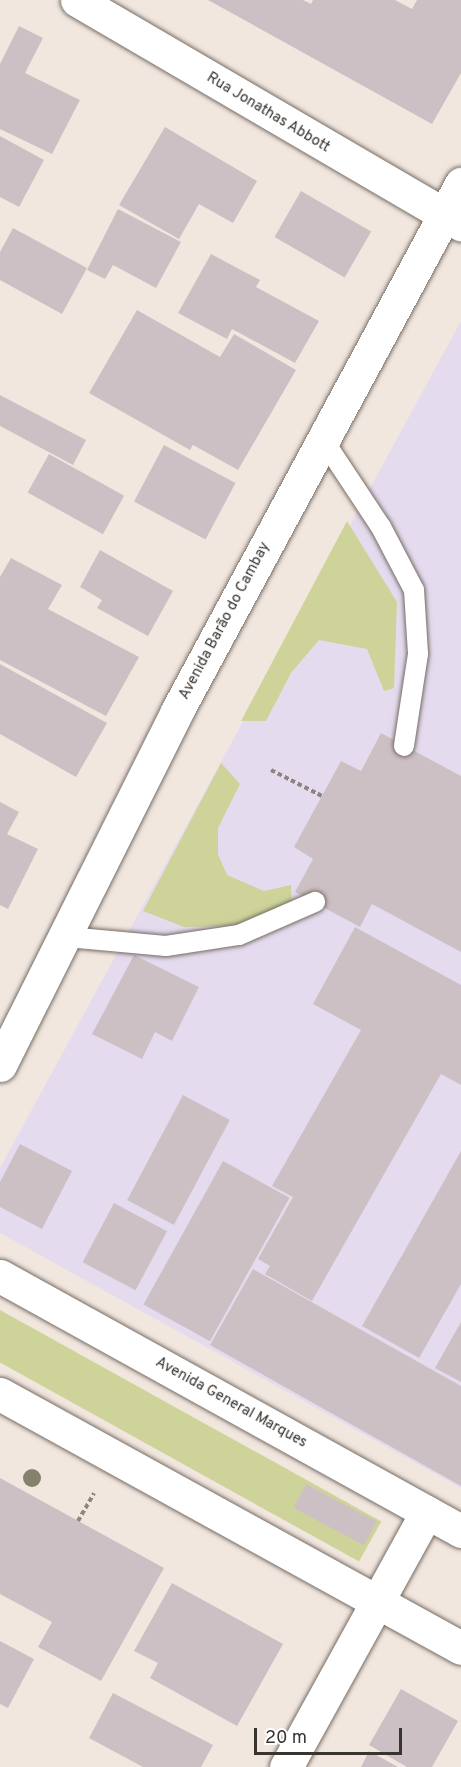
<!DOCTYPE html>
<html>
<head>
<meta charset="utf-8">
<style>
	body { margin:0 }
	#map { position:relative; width:461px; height:1767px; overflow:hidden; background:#f2e7df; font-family:Overpass,sans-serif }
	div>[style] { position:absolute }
	.medical>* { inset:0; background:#e5dbef }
	.green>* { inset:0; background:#ced39a; transform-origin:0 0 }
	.building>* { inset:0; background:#cdc0c5; transform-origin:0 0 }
	.path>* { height:4px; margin-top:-2px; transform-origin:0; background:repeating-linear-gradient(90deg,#8d8680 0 4.5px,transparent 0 7.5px) }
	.roads { filter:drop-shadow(0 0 2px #766d65) drop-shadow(0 0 2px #766d65) }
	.service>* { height:20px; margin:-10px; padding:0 10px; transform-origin:10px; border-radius:10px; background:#fff }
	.minor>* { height:33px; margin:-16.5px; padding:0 16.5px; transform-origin:16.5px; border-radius:16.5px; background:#fff }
	.secondary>* { height:33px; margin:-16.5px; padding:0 16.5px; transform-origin:16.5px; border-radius:16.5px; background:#fff }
	.trees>* { width:18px; height:18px; margin:-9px; border-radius:50%; background:#85816c }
	span { translate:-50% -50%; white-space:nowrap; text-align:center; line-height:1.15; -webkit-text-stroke:6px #fff; paint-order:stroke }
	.street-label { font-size:15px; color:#383430 }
	.scale { position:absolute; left:254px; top:1728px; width:148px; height:27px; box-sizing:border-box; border:3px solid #383430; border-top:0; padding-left:8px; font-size:18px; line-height:21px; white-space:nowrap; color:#383430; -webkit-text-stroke:4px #fff; paint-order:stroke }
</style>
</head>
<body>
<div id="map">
	<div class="medical">
		<i style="clip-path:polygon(461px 321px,461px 1488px,0 1233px,0 1168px)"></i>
	</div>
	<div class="green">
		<i style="clip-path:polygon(347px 521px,397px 602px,394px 688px,384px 691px,367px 649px,319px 640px,291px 673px,266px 721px,241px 721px)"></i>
		<i style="clip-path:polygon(221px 763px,240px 784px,218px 828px,218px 854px,227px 875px,264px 891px,291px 885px,292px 908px,230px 926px,184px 927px,143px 911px)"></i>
		<i style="left:0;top:1310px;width:436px;height:46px;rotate:29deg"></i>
	</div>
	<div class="building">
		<i style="clip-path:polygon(208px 0,303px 0,311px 4px,313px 0,395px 0,412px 9px,417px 0,461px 0,461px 73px,432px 124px)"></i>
		<i style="clip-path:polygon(19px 26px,43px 38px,25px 73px,80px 100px,52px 154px,0 129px,0 64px)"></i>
		<i style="clip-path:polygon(165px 127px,257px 181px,233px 223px,199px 204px,179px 239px,119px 205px)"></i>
		<i style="clip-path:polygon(0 136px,44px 160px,19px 207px,0 197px)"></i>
		<i style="left:301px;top:191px;width:81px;height:53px;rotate:30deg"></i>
		<i style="clip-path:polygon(118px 209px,181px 242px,156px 288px,113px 265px,105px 279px,87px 270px)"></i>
		<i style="clip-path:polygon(13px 228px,87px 268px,62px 314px,0 280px,0 252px)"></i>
		<i style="clip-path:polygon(211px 254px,260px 280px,256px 287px,319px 321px,295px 363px,232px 329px,227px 339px,178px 313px)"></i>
		<i style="clip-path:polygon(137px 310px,220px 357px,234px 334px,296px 370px,238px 470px,193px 445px,190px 450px,89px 393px)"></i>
		<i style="clip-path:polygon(0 395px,86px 440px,73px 465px,0 426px)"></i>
		<i style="left:164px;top:445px;width:81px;height:64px;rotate:28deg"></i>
		<i style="left:49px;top:454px;width:86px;height:44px;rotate:29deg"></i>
		<i style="clip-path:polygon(100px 550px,173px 591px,148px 636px,97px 608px,102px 600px,80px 587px)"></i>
		<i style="clip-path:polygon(11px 558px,62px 585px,48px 609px,139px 657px,106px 716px,0 660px,0 577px)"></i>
		<i style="clip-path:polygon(0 664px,107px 723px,76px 777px,0 734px)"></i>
		<i style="clip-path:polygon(381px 733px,461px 776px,461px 952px,372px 904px,360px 927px,295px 892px,313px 859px,294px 847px,341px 761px,361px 771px)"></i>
		<i style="clip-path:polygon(0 802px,19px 812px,7px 834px,38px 849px,8px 909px,0 905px)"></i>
		<i style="clip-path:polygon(355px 927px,461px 985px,461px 1085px,441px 1074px,312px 1301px,265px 1274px,270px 1266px,258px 1259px,293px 1197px,272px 1186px,361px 1030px,313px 1004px)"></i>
		<i style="clip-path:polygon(134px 955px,199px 987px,172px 1041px,155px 1032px,142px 1059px,92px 1034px)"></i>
		<i style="left:183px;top:1095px;width:53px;height:119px;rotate:28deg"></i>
		<i style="clip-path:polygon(20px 1144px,72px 1171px,42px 1229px,0 1207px,0 1182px)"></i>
		<i style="clip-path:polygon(461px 1151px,461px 1284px,419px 1358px,362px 1326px)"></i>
		<i style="left:223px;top:1161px;width:76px;height:164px;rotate:29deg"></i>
		<i style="left:114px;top:1203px;width:60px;height:67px;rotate:28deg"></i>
		<i style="clip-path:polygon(253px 1269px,461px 1386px,461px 1486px,210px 1345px)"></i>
		<i style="clip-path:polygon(461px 1322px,461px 1382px,435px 1368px)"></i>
		<i style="clip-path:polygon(0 1478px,164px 1568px,101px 1681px,38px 1647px,52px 1622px,0 1594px)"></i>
		<i style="left:306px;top:1484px;width:80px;height:27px;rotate:28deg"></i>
		<i style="clip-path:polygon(172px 1583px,283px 1644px,237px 1726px,150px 1678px,158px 1663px,134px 1651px)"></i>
		<i style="clip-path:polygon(0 1641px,34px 1659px,8px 1708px,0 1704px)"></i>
		<i style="clip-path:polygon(401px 1689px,458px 1721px,432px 1767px,407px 1767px,369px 1745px)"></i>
		<i style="clip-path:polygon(113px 1693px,213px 1745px,201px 1767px,143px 1767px,89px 1738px)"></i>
		<i style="clip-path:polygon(369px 1751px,398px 1767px,361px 1767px)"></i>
	</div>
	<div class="path">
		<i style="left:271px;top:770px;width:57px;rotate:27deg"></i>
		<i style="left:78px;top:1521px;width:32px;rotate:-60deg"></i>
	</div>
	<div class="roads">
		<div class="service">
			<i style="left:322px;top:438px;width:107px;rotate:56.5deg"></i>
			<i style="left:381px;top:527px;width:71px;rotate:62.4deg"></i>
			<i style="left:414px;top:590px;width:64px;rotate:86.4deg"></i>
			<i style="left:418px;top:654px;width:93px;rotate:98.7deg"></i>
			<i style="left:67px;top:937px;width:99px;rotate:5.2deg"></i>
			<i style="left:166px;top:946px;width:74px;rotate:-8.6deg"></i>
			<i style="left:239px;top:935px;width:83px;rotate:-23.5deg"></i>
		</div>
		<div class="minor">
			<i style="left:77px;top:0;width:445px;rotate:30.3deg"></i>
			<i style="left:0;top:1065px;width:396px;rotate:-63.4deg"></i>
			<i style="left:177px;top:711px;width:599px;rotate:-61.68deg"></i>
			<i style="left:286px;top:1767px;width:291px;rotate:-61.1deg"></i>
		</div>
		<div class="secondary">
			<i style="left:0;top:1276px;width:527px;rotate:28.95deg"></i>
			<i style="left:0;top:1394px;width:526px;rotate:28.85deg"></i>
		</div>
	</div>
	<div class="trees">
		<i style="left:32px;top:1478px"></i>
	</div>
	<div class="street-label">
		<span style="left:268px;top:113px;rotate:31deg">Rua Jonathas Abbott</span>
		<span style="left:225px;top:621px;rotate:-62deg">Avenida Barão do Cambay</span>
		<span style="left:231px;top:1403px;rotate:29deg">Avenida General Marques</span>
	</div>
	<div class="scale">20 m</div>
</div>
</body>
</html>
